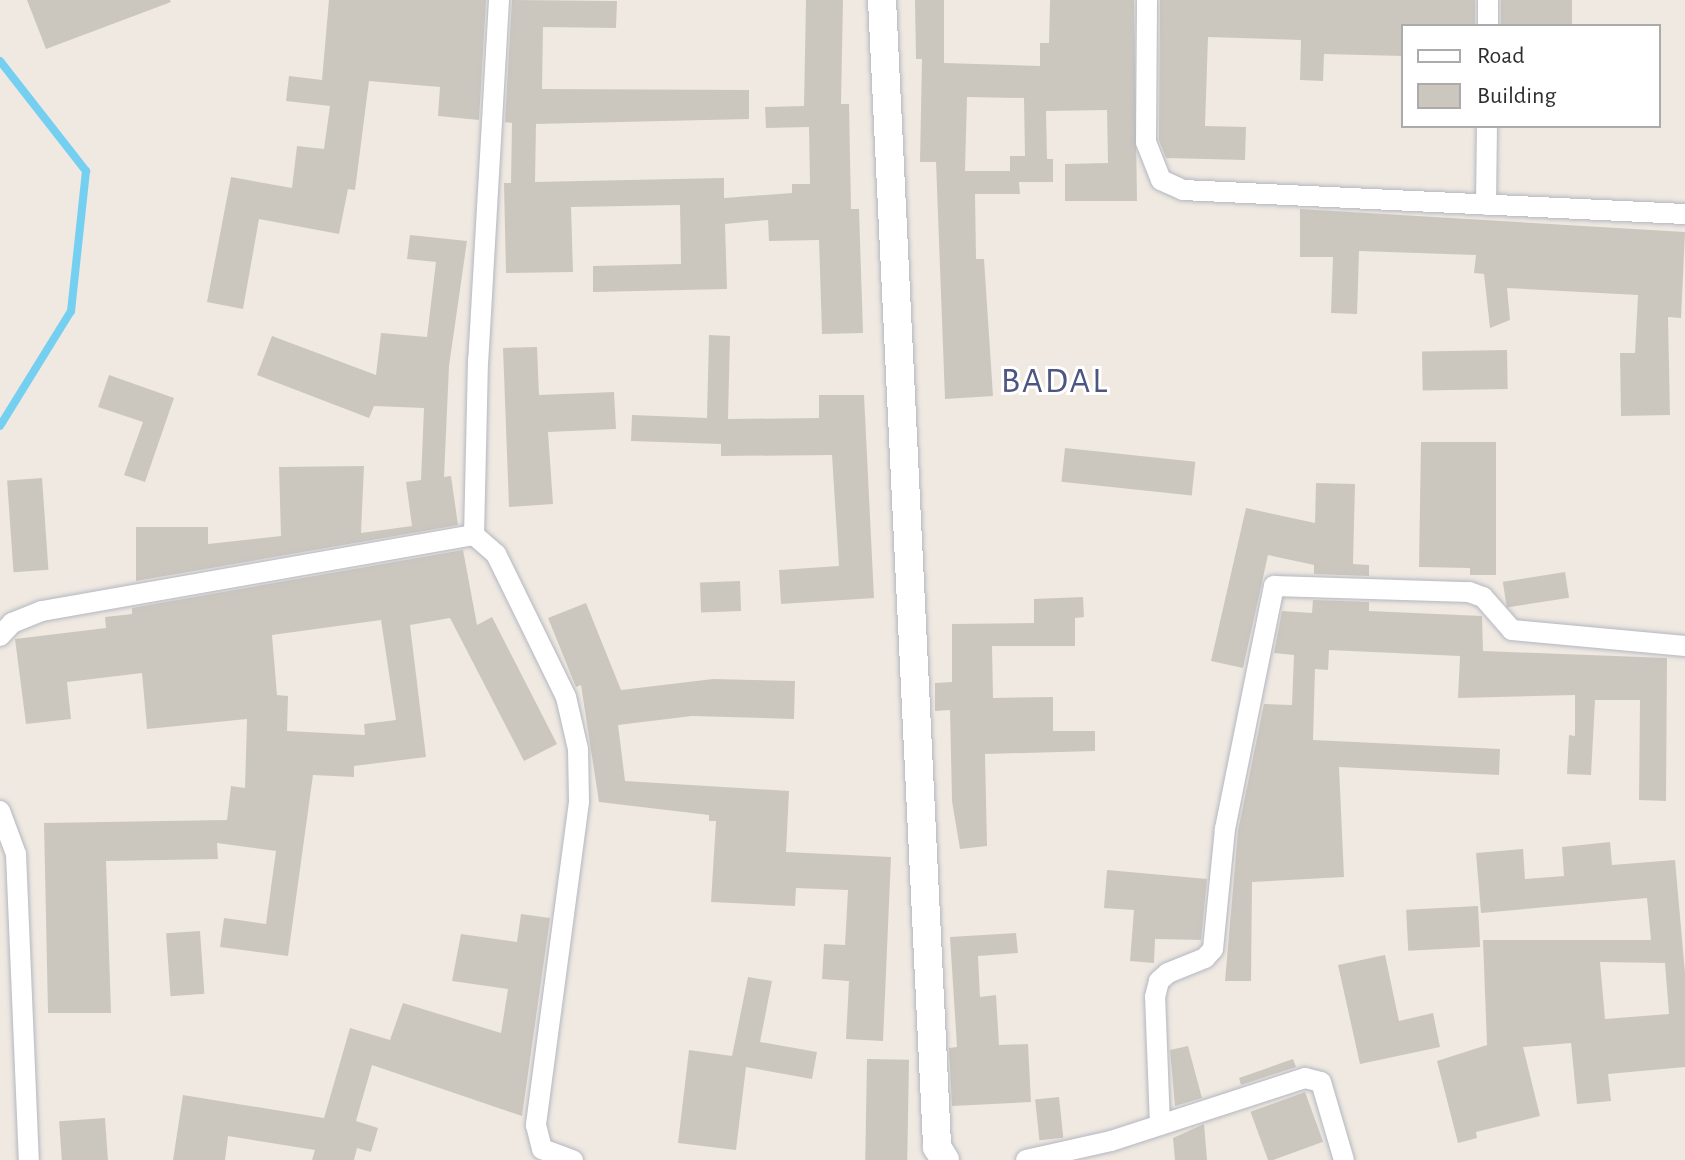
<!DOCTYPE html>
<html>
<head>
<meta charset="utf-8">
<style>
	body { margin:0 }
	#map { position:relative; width:1685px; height:1160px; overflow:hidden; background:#efe9e1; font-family:"Alegreya Sans",sans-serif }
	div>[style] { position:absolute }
	.stream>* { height:8px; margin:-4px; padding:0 4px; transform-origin:4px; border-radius:4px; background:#75cff0 }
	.building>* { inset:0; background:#cbc7bf; transform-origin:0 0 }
	.roads { filter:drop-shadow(0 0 2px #b4b7c1) drop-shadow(0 0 2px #b4b7c1) }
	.street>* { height:20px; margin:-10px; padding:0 10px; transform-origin:10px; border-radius:10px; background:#fff }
	.secondary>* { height:28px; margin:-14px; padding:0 14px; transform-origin:14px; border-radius:14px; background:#fff }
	span { translate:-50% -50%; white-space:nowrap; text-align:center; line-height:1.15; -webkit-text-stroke:6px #fff; paint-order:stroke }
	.quarter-label { font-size:36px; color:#4d5680; letter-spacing:2px }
	.legend { position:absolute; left:1401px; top:24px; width:260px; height:104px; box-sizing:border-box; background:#fff; border:2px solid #ababab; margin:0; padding:10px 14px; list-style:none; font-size:24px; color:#2e2e2e }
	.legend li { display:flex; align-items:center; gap:16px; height:40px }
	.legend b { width:40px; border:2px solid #ababab }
</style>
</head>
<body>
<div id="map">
	<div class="stream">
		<i style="left:0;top:61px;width:140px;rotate:52deg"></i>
		<i style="left:86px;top:171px;width:141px;rotate:96.1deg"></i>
		<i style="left:71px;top:311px;width:135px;rotate:121.7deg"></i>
	</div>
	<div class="building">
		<i style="clip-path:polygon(27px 0,170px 0,171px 2px,46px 49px)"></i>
		<i style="clip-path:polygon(329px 0,486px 0,479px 120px,438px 116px,440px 87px,369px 81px,355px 190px,348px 189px,339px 234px,259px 219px,243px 309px,207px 302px,231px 177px,292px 188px,297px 146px,324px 149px,330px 106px,286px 101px,289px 76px,322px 80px)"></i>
		<i style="clip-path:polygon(512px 0,617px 1px,616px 28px,543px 27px,542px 89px,749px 90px,749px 119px,536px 124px,535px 182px,724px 178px,724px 198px,792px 193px,792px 184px,810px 184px,809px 127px,766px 128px,765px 107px,804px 106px,806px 0,843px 0,841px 104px,849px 104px,851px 209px,859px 209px,863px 333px,822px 334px,819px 240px,769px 241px,768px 220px,725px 224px,727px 289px,593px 292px,593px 266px,681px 264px,680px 205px,571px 207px,573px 272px,506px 273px,504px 183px,511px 183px,512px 123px,505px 122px)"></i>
		<i style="clip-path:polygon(evenodd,915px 0,944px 0,944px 63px,1040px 66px,1040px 43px,1049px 43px,1050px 0,1134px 0,1137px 201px,1065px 201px,1065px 164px,1108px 163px,1107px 110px,1046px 111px,1047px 159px,1053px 159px,1053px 182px,1019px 182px,1020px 194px,975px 194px,976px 259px,984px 259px,993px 396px,945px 399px,936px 162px,920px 162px,922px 59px,916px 59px,915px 0,967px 97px,1024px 98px,1025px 156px,1010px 156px,1010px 171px,965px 171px,967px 97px)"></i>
		<i style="clip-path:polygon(1160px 0,1475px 0,1475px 26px,1403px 26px,1403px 56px,1324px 54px,1323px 81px,1300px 80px,1301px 40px,1208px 37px,1205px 126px,1246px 127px,1245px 160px,1166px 158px,1159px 140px)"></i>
		<i style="left:1501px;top:0;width:71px;height:26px"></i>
		<i style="clip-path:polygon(1300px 209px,1685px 232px,1681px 318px,1668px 317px,1670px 415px,1621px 416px,1620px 353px,1635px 353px,1638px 295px,1507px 288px,1510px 320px,1490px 328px,1484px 274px,1474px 273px,1476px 255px,1359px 251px,1357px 314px,1331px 313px,1333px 257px,1300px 257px)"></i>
		<i style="clip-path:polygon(410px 235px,467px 241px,449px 366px,444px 477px,451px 476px,458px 525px,136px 581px,136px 527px,208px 527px,208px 544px,281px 536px,279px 467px,364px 466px,361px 533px,412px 526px,406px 482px,421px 480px,424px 408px,374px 406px,369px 418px,257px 375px,272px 336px,376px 375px,381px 333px,427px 337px,436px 262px,407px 259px)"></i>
		<i style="clip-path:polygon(709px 335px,730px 336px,728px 419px,819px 418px,819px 395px,864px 395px,874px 598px,781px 604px,779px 570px,839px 566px,832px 455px,721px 456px,721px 444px,631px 441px,632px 415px,707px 418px)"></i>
		<i style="clip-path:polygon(537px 347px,539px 395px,614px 392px,616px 429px,548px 432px,553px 504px,509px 507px,503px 348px)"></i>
		<i style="left:1507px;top:350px;width:39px;height:85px;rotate:89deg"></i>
		<i style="clip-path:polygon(109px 375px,174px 398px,145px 482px,124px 475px,143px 422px,98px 407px)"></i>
		<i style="clip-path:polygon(1421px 442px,1496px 442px,1496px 575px,1470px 575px,1470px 568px,1419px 567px)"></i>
		<i style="left:1065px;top:448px;width:131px;height:34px;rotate:6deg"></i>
		<i style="left:42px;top:478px;width:92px;height:35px;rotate:86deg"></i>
		<i style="clip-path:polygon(1316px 483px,1355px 484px,1353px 564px,1369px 565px,1369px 576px,1314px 574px,1314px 565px,1268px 555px,1243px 668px,1211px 661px,1246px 508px,1315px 523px)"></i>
		<i style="clip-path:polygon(evenodd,463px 550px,477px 625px,492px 617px,557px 744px,524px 761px,450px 618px,410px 625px,426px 757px,354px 766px,354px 777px,313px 775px,288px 956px,220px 947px,224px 918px,266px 924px,276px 851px,217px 843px,218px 859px,106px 861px,111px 1013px,48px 1013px,44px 823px,227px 820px,231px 786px,245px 788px,247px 719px,147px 729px,142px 673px,67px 682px,71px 719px,26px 724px,15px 639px,106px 628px,105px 617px,132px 614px,132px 608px,463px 550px,381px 620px,396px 720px,364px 724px,365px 735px,287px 731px,288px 696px,277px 695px,272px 635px,381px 620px)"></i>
		<i style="left:1565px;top:572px;width:26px;height:63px;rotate:81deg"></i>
		<i style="left:740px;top:581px;width:30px;height:40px;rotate:88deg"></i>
		<i style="clip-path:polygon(1083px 597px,1084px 617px,1075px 618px,1075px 646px,992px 646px,993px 698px,1053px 697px,1053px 731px,1095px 731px,1095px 751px,985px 754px,987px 846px,960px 849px,952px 801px,950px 710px,935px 711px,935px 683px,952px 682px,952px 624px,1034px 623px,1034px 599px)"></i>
		<i style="clip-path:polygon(1313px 600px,1369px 602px,1369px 611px,1482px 616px,1483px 651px,1667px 658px,1666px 801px,1639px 800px,1640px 700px,1595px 700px,1591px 775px,1567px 774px,1569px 735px,1575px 736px,1575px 695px,1458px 698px,1460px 656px,1329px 650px,1328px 670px,1315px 669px,1313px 740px,1500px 749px,1499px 775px,1339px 767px,1344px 877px,1252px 882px,1251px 981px,1225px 981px,1238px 831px,1264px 704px,1292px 705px,1294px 655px,1274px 653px,1282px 611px,1312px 613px)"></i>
		<i style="clip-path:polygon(586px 603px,621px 690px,713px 679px,795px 681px,794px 719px,692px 716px,618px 725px,625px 781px,789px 791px,786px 852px,891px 857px,883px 1041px,846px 1039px,849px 981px,822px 979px,824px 944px,845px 945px,848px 890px,796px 888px,795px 906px,711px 902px,716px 821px,709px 821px,709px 815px,599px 802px,581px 685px,576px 687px,548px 618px)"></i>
		<i style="clip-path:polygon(evenodd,1610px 842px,1612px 865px,1675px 860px,1685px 973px,1685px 1067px,1608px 1074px,1611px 1101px,1577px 1104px,1571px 1043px,1523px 1047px,1540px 1116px,1476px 1132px,1477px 1138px,1458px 1143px,1437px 1061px,1487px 1045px,1483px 940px,1651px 940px,1647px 898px,1481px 913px,1476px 853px,1523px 849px,1525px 879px,1564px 876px,1562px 847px,1610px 842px,1600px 962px,1665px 963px,1669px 1014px,1605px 1019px,1600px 962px)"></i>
		<i style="clip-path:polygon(1107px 870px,1207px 879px,1201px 940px,1155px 939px,1154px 963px,1130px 961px,1134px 910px,1104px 908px)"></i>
		<i style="left:1478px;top:906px;width:41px;height:72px;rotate:87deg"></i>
		<i style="clip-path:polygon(521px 914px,550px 918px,522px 1116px,372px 1065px,356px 1121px,378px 1128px,371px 1152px,357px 1148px,354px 1160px,312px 1160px,315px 1150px,228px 1136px,225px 1160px,173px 1160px,183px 1095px,324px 1118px,350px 1028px,390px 1040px,403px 1003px,501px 1033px,508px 989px,452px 981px,461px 934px,517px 942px)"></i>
		<i style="left:200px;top:931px;width:63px;height:34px;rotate:86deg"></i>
		<i style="clip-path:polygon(1016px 933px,1018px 953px,978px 956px,980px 997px,996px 995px,999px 1045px,1028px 1044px,1031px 1102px,952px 1106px,949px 1048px,957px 1047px,950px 937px)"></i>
		<i style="clip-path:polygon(1385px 955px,1399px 1021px,1433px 1013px,1440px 1047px,1360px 1064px,1338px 965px)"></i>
		<i style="clip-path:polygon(748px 977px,772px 981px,760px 1042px,817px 1052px,812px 1079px,746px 1067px,736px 1150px,678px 1143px,689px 1050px,732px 1056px)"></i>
		<i style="clip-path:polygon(1188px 1046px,1202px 1098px,1175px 1106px,1170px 1050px)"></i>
		<i style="left:867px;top:1059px;width:42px;height:101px;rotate:1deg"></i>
		<i style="clip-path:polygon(1293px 1059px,1296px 1067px,1241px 1085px,1239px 1078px)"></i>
		<i style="left:1305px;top:1092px;width:53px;height:58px;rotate:70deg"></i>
		<i style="left:1059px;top:1097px;width:41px;height:24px;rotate:84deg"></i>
		<i style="left:105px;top:1118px;width:42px;height:46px;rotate:86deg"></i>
		<i style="clip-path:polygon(1204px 1124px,1207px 1160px,1175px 1160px,1173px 1138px)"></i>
	</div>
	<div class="roads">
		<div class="street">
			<i style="left:499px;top:0;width:361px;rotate:93.3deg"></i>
			<i style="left:478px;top:360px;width:175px;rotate:91.3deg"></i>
			<i style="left:474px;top:535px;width:29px;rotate:41deg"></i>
			<i style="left:496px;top:554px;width:159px;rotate:63.9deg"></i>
			<i style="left:566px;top:697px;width:53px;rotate:77deg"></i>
			<i style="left:578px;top:749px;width:53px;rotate:88.9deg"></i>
			<i style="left:579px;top:802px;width:326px;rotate:97.6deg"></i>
			<i style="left:536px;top:1125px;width:25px;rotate:76deg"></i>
			<i style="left:542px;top:1149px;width:33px;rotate:20deg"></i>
			<i style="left:1147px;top:0;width:142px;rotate:90.4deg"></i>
			<i style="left:1146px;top:142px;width:41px;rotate:68.5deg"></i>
			<i style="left:1161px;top:180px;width:24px;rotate:24deg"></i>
			<i style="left:1183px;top:190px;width:503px;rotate:2.74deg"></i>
			<i style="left:1488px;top:26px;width:26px;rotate:-90deg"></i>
			<i style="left:1486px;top:205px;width:79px;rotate:-89.3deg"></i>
			<i style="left:0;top:636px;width:18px;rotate:-47deg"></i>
			<i style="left:12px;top:623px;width:32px;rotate:-22deg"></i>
			<i style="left:42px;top:611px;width:439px;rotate:-10deg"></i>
			<i style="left:0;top:811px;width:46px;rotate:69.6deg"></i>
			<i style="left:16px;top:854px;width:306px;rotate:87.6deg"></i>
			<i style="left:1160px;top:1125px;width:128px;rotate:-92.2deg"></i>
			<i style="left:1155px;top:997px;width:16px;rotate:-76deg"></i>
			<i style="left:1159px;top:981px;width:12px;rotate:-42deg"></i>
			<i style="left:1168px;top:973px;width:40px;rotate:-22deg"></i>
			<i style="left:1205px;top:958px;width:12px;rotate:-48deg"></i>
			<i style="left:1213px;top:949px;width:121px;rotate:-84.3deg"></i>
			<i style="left:1225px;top:829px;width:248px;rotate:-78.6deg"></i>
			<i style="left:1274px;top:586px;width:195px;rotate:1.8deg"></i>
			<i style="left:1469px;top:592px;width:15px;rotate:20deg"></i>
			<i style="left:1483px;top:597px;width:44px;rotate:48.7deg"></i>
			<i style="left:1512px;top:630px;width:174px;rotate:5.3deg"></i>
			<i style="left:1026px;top:1160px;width:87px;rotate:-12.6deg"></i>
			<i style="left:1111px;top:1141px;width:204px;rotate:-18deg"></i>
			<i style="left:1305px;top:1078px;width:16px;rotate:14deg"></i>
			<i style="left:1321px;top:1082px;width:81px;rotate:73.6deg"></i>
		</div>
		<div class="secondary">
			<i style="left:882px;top:0;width:1148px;rotate:87.25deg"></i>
			<i style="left:937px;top:1147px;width:15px;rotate:58deg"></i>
		</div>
	</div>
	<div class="quarter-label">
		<span style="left:1055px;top:382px">BADAL</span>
	</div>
	<ul class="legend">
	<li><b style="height:10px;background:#fff"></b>Road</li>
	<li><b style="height:22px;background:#cbc7bf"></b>Building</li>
	</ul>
</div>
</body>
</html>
